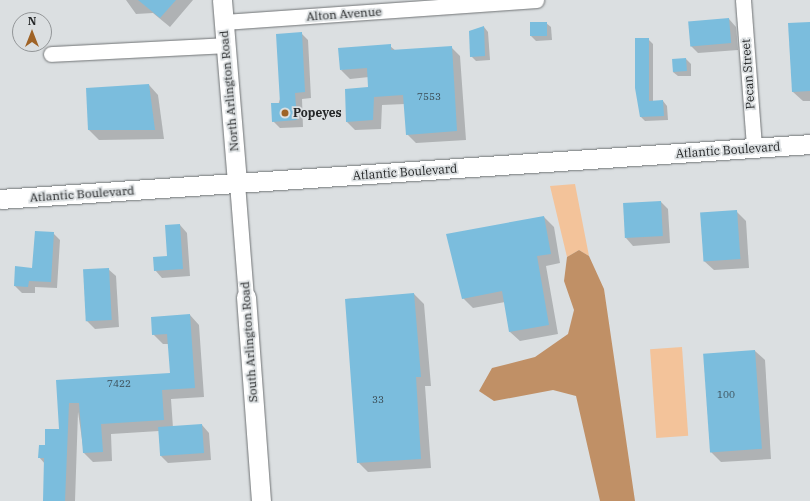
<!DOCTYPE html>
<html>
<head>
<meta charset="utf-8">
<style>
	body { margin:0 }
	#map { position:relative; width:810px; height:501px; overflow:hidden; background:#dbdfe1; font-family:"IBM Plex Serif",serif }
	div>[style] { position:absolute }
	.green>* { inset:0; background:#f3c39a; transform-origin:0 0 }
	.forest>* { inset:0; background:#c09066 }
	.shadow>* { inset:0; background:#0003 }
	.building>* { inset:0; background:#7bbddd; transform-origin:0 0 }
	.roads { filter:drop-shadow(0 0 1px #707375) drop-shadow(0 0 1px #707375) }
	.minor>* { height:15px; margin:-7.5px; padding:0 7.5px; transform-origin:7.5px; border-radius:7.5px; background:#fff }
	.major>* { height:19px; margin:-9.5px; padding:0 9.5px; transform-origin:9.5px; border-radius:9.5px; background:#fff }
	.dots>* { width:11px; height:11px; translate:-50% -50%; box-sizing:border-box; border:2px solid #dbdfe1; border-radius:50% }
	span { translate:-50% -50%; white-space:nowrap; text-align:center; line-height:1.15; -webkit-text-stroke:3.5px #dbdfe1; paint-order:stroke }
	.number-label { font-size:10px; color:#3a4c55 }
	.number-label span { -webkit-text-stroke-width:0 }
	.street-label { font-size:12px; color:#252728 }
	.poi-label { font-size:12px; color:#252728; font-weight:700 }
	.left { translate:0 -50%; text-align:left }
	.north { position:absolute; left:12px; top:12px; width:40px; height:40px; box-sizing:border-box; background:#dbdfe1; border:1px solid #929597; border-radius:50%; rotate:0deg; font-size:11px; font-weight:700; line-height:16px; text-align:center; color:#252728 }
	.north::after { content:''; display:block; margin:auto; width:14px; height:18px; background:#9f6326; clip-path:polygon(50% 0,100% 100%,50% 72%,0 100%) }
</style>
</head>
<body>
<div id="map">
	<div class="green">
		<i style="clip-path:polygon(575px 184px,589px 256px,579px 250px,567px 257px,550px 186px)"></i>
		<i style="left:682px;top:347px;width:89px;height:32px;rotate:86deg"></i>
	</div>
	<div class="forest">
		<i style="clip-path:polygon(579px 250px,589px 256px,604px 289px,635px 501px,600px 501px,576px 396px,553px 390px,494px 401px,479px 391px,492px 368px,535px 357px,568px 334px,574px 310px,564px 281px,567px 257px)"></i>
	</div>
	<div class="shadow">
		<i style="clip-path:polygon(126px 0,204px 0,193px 0,170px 27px,153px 13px,136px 14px)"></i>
		<i style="clip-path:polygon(729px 19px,736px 27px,738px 50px,698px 53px,691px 46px)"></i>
		<i style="clip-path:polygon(531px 23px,546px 23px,551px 27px,552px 40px,536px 41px,531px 36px)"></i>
		<i style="clip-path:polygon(810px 23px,810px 101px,803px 101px,793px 92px)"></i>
		<i style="clip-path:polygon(484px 27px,488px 32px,490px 60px,476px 61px,471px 56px)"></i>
		<i style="clip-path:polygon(301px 33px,308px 40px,311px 98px,302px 99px,303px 127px,280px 128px,273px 121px)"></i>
		<i style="clip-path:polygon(648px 39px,653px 44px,653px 102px,663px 101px,667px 106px,668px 120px,645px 121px,641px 117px)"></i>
		<i style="clip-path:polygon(390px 46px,396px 51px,451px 47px,460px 56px,466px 140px,416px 143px,407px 134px,405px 104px,382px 105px,381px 129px,355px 130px,347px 122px,369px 88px,369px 77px,350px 79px,341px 70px)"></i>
		<i style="clip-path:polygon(686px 59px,691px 64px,691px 76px,678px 76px,673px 72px)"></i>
		<i style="clip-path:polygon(149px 85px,158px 95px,164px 139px,99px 140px,89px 130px)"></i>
		<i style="clip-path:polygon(661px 202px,668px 209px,670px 243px,633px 246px,626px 238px)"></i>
		<i style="clip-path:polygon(736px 211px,746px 221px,749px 268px,714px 270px,704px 261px)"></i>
		<i style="clip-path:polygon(544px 217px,554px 227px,560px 263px,546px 266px,558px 334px,520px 341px,510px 332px,505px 302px,473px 308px,463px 298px)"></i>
		<i style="clip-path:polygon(180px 225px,187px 233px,190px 276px,162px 278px,155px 270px,168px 257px)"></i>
		<i style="clip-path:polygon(53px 233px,60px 240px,57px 288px,35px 287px,35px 293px,22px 293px,15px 286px,33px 269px)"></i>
		<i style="clip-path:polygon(108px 269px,116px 276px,119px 327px,95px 329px,87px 321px)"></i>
		<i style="clip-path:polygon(414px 294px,424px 304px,431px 386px,425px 386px,431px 468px,368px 472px,358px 462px,346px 299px)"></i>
		<i style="clip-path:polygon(190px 315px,199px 325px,204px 397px,171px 399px,173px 428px,202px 425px,209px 433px,211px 460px,168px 463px,161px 456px,159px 431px,111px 434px,112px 461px,93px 462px,84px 453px,78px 412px,75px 501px,44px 501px,45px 464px,39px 457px,60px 431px,57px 381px,171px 374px,169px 344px,163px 344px,153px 334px)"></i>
		<i style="clip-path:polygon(755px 351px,765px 360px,771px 459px,721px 462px,711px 452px)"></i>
	</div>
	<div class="building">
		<i style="clip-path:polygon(138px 0,176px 0,160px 18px)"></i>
		<i style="left:729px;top:18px;width:25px;height:41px;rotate:85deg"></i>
		<i style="left:530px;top:22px;width:17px;height:14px"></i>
		<i style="clip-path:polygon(810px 22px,810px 91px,792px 92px,788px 23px)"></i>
		<i style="clip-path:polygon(484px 26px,485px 56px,470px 57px,469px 31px)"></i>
		<i style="clip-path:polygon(302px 32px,305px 92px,295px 93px,297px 120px,272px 122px,271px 103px,280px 103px,276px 34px)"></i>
		<i style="clip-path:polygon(635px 38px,649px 38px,649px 101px,663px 100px,664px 116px,640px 117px,635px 88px)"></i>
		<i style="clip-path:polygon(391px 44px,391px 50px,452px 46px,457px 131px,406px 135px,403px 95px,374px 97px,373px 120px,346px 122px,345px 89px,368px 87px,367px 68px,340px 70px,338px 48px)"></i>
		<i style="left:686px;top:58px;width:13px;height:14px;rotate:86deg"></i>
		<i style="clip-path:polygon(149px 84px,155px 130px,88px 130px,86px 88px)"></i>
		<i style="left:661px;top:201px;width:35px;height:38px;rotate:87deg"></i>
		<i style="left:737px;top:210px;width:49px;height:37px;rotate:86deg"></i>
		<i style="clip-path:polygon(544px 216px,551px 254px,537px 256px,549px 325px,509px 332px,502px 291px,462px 299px,446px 234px)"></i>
		<i style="clip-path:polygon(180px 224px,183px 269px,154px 271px,153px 257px,167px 256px,165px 225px)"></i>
		<i style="clip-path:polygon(35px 231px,54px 232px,51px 282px,29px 281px,28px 287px,14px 286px,15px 266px,32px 268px)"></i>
		<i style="left:109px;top:268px;width:52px;height:26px;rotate:87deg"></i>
		<i style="clip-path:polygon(414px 293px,421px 377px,416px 377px,421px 459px,357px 463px,345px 299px)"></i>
		<i style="clip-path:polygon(190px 314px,195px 388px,162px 390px,164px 420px,101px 424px,103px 452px,83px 453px,79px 403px,69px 403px,65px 501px,43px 501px,44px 458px,38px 458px,39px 445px,45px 445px,45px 429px,59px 429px,56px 380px,170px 373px,167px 334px,152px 335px,151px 317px)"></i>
		<i style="left:755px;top:350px;width:99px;height:52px;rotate:86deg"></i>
		<i style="left:202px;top:424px;width:29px;height:44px;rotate:86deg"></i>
	</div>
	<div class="roads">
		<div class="minor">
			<i style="left:743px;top:0;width:148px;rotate:85.7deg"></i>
			<i style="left:224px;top:22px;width:313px;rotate:-4deg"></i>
			<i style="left:51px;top:54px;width:175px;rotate:-2.9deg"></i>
			<i style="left:237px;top:183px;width:114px;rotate:85.5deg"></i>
		</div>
		<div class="major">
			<i style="left:222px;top:0;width:184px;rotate:85.3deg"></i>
			<i style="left:0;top:199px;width:812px;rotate:-3.88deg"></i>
			<i style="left:246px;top:297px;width:205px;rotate:85.8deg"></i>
		</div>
	</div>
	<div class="dots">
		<i style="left:285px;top:113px;background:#9f6326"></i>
	</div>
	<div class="number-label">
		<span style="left:429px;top:97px">7553</span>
		<span style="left:119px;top:384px">7422</span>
		<span style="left:726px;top:395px">100</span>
		<span style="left:378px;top:400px">33</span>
	</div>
	<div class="street-label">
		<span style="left:344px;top:14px;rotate:-4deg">Alton Avenue</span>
		<span style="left:748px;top:74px;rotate:-94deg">Pecan Street</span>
		<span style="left:229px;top:91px;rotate:-95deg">North Arlington Road</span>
		<span style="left:728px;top:150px;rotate:-4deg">Atlantic Boulevard</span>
		<span style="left:405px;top:172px;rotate:-4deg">Atlantic Boulevard</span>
		<span style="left:82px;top:194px;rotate:-4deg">Atlantic Boulevard</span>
		<span style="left:249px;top:342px;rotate:-94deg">South Arlington Road</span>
	</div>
	<div class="poi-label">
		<span class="left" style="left:293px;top:113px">Popeyes</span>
	</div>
	<div class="north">N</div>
</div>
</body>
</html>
